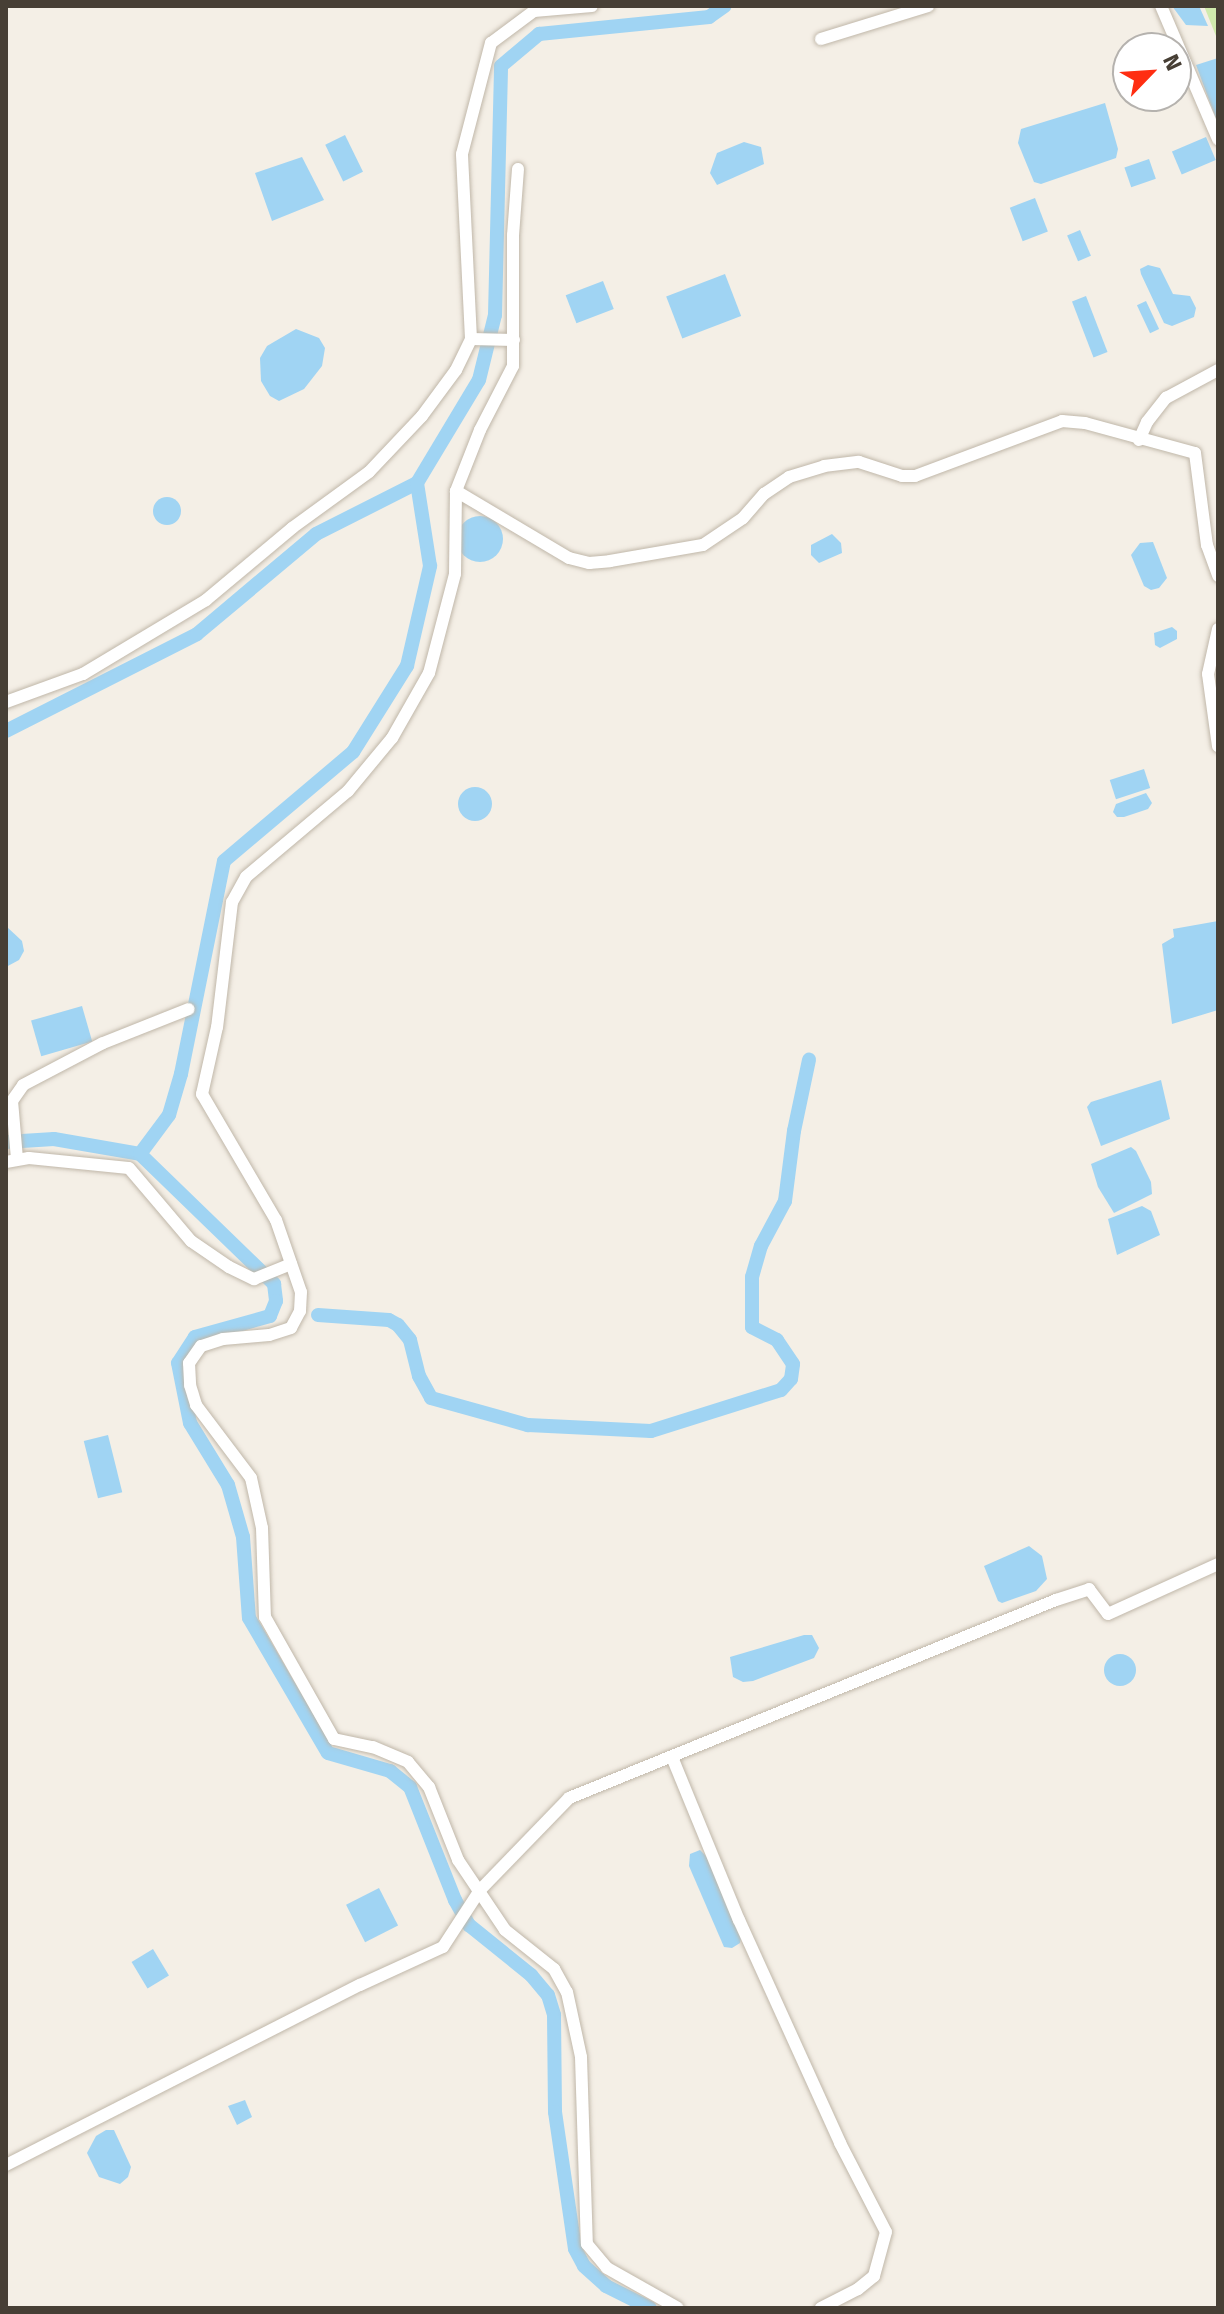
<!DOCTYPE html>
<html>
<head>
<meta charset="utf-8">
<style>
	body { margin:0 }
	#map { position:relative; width:1224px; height:2314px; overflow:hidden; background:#f4efe6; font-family:"Fira Sans",sans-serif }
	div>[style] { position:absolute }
	.green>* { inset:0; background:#d0eaad }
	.water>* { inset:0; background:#a0d4f3; transform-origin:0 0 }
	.round { border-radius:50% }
	.canal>* { height:14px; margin:-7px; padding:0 7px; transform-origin:7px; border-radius:7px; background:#a0d4f3 }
	.roads { filter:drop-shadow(0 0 2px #c0b7a9) drop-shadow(0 0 2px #c0b7a9) }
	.street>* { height:12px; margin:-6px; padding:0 6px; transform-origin:6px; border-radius:6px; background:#fff }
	span { translate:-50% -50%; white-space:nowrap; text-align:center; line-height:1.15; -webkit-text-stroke:8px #fff; paint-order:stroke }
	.frame { position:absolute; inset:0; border:8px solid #473f35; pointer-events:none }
	.north { position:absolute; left:1112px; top:32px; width:80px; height:80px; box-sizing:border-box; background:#fff; border:2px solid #b5b2ae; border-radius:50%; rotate:65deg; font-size:22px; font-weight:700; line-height:32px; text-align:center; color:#473f35 }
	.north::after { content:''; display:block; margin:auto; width:28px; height:36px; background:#ff2e12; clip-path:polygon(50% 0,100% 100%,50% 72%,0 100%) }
</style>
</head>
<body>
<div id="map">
	<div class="green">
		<i style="clip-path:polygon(1204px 6px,1218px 6px,1218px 41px)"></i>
	</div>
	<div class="water">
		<i style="clip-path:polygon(1172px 6px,1199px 6px,1208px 26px,1186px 25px)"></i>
		<i style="clip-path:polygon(1218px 58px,1218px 124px,1196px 65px)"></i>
		<i style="clip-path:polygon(1105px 103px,1118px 149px,1116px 158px,1041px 184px,1034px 182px,1018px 143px,1021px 129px)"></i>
		<i style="left:345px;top:135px;width:41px;height:22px;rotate:64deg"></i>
		<i style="left:1206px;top:137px;width:25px;height:37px;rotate:67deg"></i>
		<i style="clip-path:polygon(744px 142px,761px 147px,764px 164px,717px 185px,710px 173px,717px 153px)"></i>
		<i style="clip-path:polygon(302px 157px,324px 200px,272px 221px,255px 173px)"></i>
		<i style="left:1149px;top:159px;width:21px;height:26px;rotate:71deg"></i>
		<i style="left:1035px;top:198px;width:36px;height:27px;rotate:69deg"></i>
		<i style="left:1080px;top:230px;width:28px;height:14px;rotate:67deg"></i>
		<i style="clip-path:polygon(1148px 265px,1160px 268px,1173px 294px,1190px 296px,1196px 308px,1194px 317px,1172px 326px,1164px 323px,1141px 274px,1140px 269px)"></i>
		<i style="left:725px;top:274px;width:45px;height:63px;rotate:69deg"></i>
		<i style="left:603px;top:281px;width:30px;height:40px;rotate:69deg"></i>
		<i style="left:1086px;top:296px;width:60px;height:15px;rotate:69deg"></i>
		<i style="left:1146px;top:301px;width:31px;height:10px;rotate:65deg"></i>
		<i style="clip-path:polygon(296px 329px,319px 338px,325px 348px,322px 366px,304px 389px,279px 401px,270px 396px,261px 381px,260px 358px,267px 346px)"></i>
		<i class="round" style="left:153px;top:497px;width:28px;height:28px"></i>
		<i class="round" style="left:457px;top:516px;width:46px;height:46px"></i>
		<i style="clip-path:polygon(832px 534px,841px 543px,842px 553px,819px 563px,811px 555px,811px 545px)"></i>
		<i style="clip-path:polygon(1153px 542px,1167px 578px,1159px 588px,1151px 590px,1144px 586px,1131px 555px,1140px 543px)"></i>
		<i style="clip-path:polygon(1172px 627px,1177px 631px,1177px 639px,1160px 648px,1155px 645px,1154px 633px)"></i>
		<i style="left:1144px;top:769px;width:20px;height:36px;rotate:72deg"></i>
		<i class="round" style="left:458px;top:787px;width:34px;height:34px"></i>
		<i style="clip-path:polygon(1146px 793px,1152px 803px,1148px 809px,1124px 817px,1117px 817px,1113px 812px,1116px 804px)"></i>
		<i style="clip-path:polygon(1218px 921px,1218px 1010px,1172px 1024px,1162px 944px,1174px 937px,1173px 929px)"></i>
		<i style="clip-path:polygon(6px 926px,22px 941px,24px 951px,19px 960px,6px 967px)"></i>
		<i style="left:82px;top:1006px;width:37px;height:53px;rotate:74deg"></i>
		<i style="clip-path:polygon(1161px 1080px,1170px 1119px,1101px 1146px,1087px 1107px,1091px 1102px)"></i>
		<i style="clip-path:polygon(1131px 1147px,1136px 1151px,1151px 1182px,1152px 1194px,1114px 1213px,1098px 1187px,1091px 1164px)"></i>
		<i style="clip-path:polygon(1142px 1206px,1151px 1211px,1160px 1235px,1117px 1255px,1108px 1219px)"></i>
		<i style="left:108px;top:1435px;width:59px;height:25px;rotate:76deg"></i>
		<i style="clip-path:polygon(1029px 1546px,1042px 1556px,1047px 1579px,1036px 1591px,1002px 1603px,998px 1601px,984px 1566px)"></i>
		<i style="clip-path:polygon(804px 1635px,812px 1635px,819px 1648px,814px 1658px,753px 1681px,743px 1682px,733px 1677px,730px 1657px)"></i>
		<i class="round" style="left:1104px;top:1654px;width:32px;height:32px"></i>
		<i style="clip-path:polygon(700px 1850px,709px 1859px,741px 1937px,740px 1943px,732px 1948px,724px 1947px,689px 1866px,690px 1854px)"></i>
		<i style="left:379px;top:1888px;width:42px;height:37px;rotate:63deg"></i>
		<i style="left:153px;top:1949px;width:31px;height:25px;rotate:59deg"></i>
		<i style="clip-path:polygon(245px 2100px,252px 2117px,237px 2125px,228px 2106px)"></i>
		<i style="clip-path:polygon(106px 2130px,114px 2130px,131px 2167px,128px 2177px,120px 2184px,99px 2177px,87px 2153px,96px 2136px)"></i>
	</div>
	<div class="canal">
		<i style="left:6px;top:731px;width:214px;rotate:-26.9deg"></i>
		<i style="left:197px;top:634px;width:155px;rotate:-40deg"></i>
		<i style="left:316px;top:534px;width:113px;rotate:-26.8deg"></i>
		<i style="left:417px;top:483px;width:120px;rotate:-59deg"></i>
		<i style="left:479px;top:380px;width:67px;rotate:-76.2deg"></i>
		<i style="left:495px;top:315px;width:249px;rotate:-88.6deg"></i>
		<i style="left:501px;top:66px;width:50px;rotate:-40.1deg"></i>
		<i style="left:539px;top:34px;width:171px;rotate:-5.7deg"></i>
		<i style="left:709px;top:17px;width:19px;rotate:-35deg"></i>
		<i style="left:6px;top:1142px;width:48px;rotate:-3.6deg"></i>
		<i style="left:54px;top:1139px;width:87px;rotate:9.9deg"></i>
		<i style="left:140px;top:1154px;width:187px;rotate:44.1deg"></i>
		<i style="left:274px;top:1284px;width:17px;rotate:83deg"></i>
		<i style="left:276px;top:1301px;width:16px;rotate:112deg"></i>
		<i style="left:270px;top:1316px;width:78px;rotate:164.4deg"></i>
		<i style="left:195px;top:1337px;width:31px;rotate:123deg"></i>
		<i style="left:178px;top:1363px;width:61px;rotate:78.7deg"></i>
		<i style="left:190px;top:1423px;width:73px;rotate:58.5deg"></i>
		<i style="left:228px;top:1485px;width:54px;rotate:73.9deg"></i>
		<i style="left:243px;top:1537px;width:81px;rotate:85.8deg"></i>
		<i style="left:249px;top:1618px;width:156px;rotate:59.7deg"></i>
		<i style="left:328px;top:1753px;width:65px;rotate:16.2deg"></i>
		<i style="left:390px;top:1771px;width:26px;rotate:39deg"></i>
		<i style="left:410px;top:1787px;width:122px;rotate:68.3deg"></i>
		<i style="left:455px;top:1900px;width:29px;rotate:61deg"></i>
		<i style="left:469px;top:1925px;width:80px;rotate:38.9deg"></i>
		<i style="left:531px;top:1975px;width:26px;rotate:50deg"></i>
		<i style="left:548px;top:1995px;width:21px;rotate:73deg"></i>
		<i style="left:554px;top:2015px;width:97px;rotate:89.4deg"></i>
		<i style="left:555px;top:2112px;width:138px;rotate:81.7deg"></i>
		<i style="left:575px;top:2249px;width:19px;rotate:62deg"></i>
		<i style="left:584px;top:2266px;width:30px;rotate:42deg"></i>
		<i style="left:606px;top:2286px;width:49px;rotate:26.6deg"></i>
		<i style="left:140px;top:1154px;width:49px;rotate:-53.4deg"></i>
		<i style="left:169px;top:1115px;width:43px;rotate:-73.7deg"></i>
		<i style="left:181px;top:1074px;width:217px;rotate:-78.6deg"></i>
		<i style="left:224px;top:861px;width:169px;rotate:-40.2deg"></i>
		<i style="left:353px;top:752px;width:102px;rotate:-57.9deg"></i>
		<i style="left:407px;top:666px;width:103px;rotate:-77deg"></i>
		<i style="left:430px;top:566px;width:84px;rotate:-98.9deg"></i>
		<i style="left:318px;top:1315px;width:71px;rotate:4deg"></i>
		<i style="left:389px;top:1320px;width:10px;rotate:29deg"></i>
		<i style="left:398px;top:1325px;width:19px;rotate:51deg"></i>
		<i style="left:410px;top:1340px;width:37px;rotate:76deg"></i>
		<i style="left:419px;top:1376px;width:25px;rotate:61deg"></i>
		<i style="left:431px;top:1398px;width:101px;rotate:15.6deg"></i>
		<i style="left:528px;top:1425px;width:123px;rotate:2.8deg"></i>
		<i style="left:651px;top:1431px;width:136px;rotate:-17.5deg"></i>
		<i style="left:781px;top:1390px;width:15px;rotate:-48deg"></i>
		<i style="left:791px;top:1379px;width:15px;rotate:-82deg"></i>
		<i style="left:793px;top:1364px;width:29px;rotate:-124deg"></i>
		<i style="left:777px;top:1340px;width:28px;rotate:-153deg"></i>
		<i style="left:752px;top:1327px;width:50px;rotate:-90deg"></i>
		<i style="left:752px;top:1277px;width:32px;rotate:-74deg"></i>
		<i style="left:761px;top:1246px;width:51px;rotate:-61.9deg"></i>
		<i style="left:785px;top:1201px;width:71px;rotate:-82.7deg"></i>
		<i style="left:794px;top:1131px;width:73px;rotate:-78.1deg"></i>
	</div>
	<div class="roads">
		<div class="street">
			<i style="left:1161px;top:6px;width:145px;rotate:66.8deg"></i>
			<i style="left:821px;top:39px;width:112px;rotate:-17.1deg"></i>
			<i style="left:518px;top:169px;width:66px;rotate:94.3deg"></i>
			<i style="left:513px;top:235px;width:131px;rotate:90deg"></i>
			<i style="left:513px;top:366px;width:72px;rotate:117.3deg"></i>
			<i style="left:480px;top:430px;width:66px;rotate:111.5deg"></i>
			<i style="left:456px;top:491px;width:83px;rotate:90.7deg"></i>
			<i style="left:455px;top:574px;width:102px;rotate:104.7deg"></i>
			<i style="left:429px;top:673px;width:75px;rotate:119.6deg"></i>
			<i style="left:392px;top:738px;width:69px;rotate:129.7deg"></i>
			<i style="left:348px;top:791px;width:133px;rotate:139.9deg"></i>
			<i style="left:246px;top:877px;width:29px;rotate:119deg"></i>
			<i style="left:232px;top:902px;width:126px;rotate:96.8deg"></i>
			<i style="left:217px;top:1027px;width:69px;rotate:102.6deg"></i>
			<i style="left:202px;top:1094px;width:146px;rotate:59.6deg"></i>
			<i style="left:276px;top:1220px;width:76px;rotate:70.9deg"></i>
			<i style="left:301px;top:1292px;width:19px;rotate:93deg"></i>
			<i style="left:300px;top:1311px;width:19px;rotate:118deg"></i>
			<i style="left:291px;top:1328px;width:23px;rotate:162deg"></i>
			<i style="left:269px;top:1335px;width:46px;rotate:175deg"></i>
			<i style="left:223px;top:1339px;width:23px;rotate:162deg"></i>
			<i style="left:201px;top:1346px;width:21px;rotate:125deg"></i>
			<i style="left:189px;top:1363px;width:22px;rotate:87deg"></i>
			<i style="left:190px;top:1385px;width:21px;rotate:73deg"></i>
			<i style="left:196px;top:1405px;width:91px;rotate:53deg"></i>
			<i style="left:251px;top:1478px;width:51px;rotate:77.6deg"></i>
			<i style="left:262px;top:1528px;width:89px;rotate:88.1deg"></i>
			<i style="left:265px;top:1617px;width:140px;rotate:60.5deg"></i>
			<i style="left:334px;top:1739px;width:40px;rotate:12deg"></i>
			<i style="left:373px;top:1747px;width:38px;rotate:23deg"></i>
			<i style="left:408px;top:1762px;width:33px;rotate:50deg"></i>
			<i style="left:429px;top:1787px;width:79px;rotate:68.3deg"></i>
			<i style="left:458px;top:1860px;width:84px;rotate:56.1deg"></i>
			<i style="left:505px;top:1930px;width:63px;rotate:38.5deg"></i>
			<i style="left:554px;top:1969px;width:26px;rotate:61deg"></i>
			<i style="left:567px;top:1992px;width:66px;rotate:77.8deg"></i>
			<i style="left:581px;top:2057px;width:187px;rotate:88.2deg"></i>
			<i style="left:587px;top:2244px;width:31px;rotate:50deg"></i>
			<i style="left:607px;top:2268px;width:81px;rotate:29.4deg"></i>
			<i style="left:471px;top:339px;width:43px;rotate:1.3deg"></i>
			<i style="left:1139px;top:440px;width:20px;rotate:-66deg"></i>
			<i style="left:1147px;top:422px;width:31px;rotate:-52deg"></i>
			<i style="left:1166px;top:398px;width:59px;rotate:-28.3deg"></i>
			<i style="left:456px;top:491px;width:131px;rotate:30.7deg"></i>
			<i style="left:569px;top:558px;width:21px;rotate:14deg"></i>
			<i style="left:589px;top:563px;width:21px;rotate:-5deg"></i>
			<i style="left:610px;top:561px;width:94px;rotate:-9.8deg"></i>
			<i style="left:703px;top:545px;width:48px;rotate:-34deg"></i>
			<i style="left:743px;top:518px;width:32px;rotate:-49deg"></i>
			<i style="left:764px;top:494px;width:30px;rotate:-34deg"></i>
			<i style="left:789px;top:477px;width:37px;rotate:-17deg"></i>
			<i style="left:824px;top:466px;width:35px;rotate:-7deg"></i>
			<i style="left:859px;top:462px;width:45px;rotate:18deg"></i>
			<i style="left:902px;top:476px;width:13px"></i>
			<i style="left:915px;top:476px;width:157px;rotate:-20.5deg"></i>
			<i style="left:1062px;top:421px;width:23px;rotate:5deg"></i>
			<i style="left:1085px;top:423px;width:114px;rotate:15.3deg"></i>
			<i style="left:1195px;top:453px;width:93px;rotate:82.6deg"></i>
			<i style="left:1207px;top:545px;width:33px;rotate:70deg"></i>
			<i style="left:1218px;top:629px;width:46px;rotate:102.5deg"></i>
			<i style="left:1208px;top:674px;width:73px;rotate:82.1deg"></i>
			<i style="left:6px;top:702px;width:82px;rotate:-20deg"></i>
			<i style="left:83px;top:674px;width:144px;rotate:-31deg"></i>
			<i style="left:206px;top:600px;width:112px;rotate:-39.9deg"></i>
			<i style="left:292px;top:528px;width:95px;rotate:-36deg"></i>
			<i style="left:369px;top:472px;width:77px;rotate:-46.6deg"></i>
			<i style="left:422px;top:416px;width:57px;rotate:-53.5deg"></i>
			<i style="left:456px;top:370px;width:34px;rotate:-64deg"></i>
			<i style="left:471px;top:339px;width:185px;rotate:-92.8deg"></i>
			<i style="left:462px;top:154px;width:115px;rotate:-75.4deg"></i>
			<i style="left:491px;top:43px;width:54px;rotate:-36.7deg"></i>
			<i style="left:534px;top:11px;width:58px;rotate:-4.9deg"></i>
			<i style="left:17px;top:1159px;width:58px;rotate:-94.9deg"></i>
			<i style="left:12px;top:1101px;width:19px;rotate:-55deg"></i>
			<i style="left:23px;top:1085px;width:90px;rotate:-27.7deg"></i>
			<i style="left:103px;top:1043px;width:92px;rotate:-21.6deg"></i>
			<i style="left:6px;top:1162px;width:23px;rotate:-10deg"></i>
			<i style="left:29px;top:1158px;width:100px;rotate:5.7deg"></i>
			<i style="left:129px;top:1168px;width:96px;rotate:49.7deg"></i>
			<i style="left:191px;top:1241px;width:46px;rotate:34.4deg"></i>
			<i style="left:229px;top:1267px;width:28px;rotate:26deg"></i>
			<i style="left:254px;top:1279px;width:40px;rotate:-22deg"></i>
			<i style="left:672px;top:1757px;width:176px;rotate:67.7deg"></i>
			<i style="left:739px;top:1920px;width:245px;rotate:65.6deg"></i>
			<i style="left:840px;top:2143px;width:100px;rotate:62.7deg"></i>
			<i style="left:886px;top:2232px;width:46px;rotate:105.3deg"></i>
			<i style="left:874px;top:2276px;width:21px;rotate:141deg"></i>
			<i style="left:858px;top:2289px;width:42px;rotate:152.8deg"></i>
			<i style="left:6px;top:2165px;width:397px;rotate:-27deg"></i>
			<i style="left:360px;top:1985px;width:91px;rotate:-24.6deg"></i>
			<i style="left:443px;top:1947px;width:68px;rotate:-57deg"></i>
			<i style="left:480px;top:1890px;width:128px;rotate:-45.9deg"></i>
			<i style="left:569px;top:1798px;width:526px;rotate:-22.13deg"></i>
			<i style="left:1056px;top:1600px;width:35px;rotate:-18deg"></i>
			<i style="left:1089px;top:1589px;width:31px;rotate:53deg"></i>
			<i style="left:1108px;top:1614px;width:121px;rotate:-24.4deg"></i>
		</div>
	</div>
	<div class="frame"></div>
	<div class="north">N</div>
</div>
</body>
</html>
